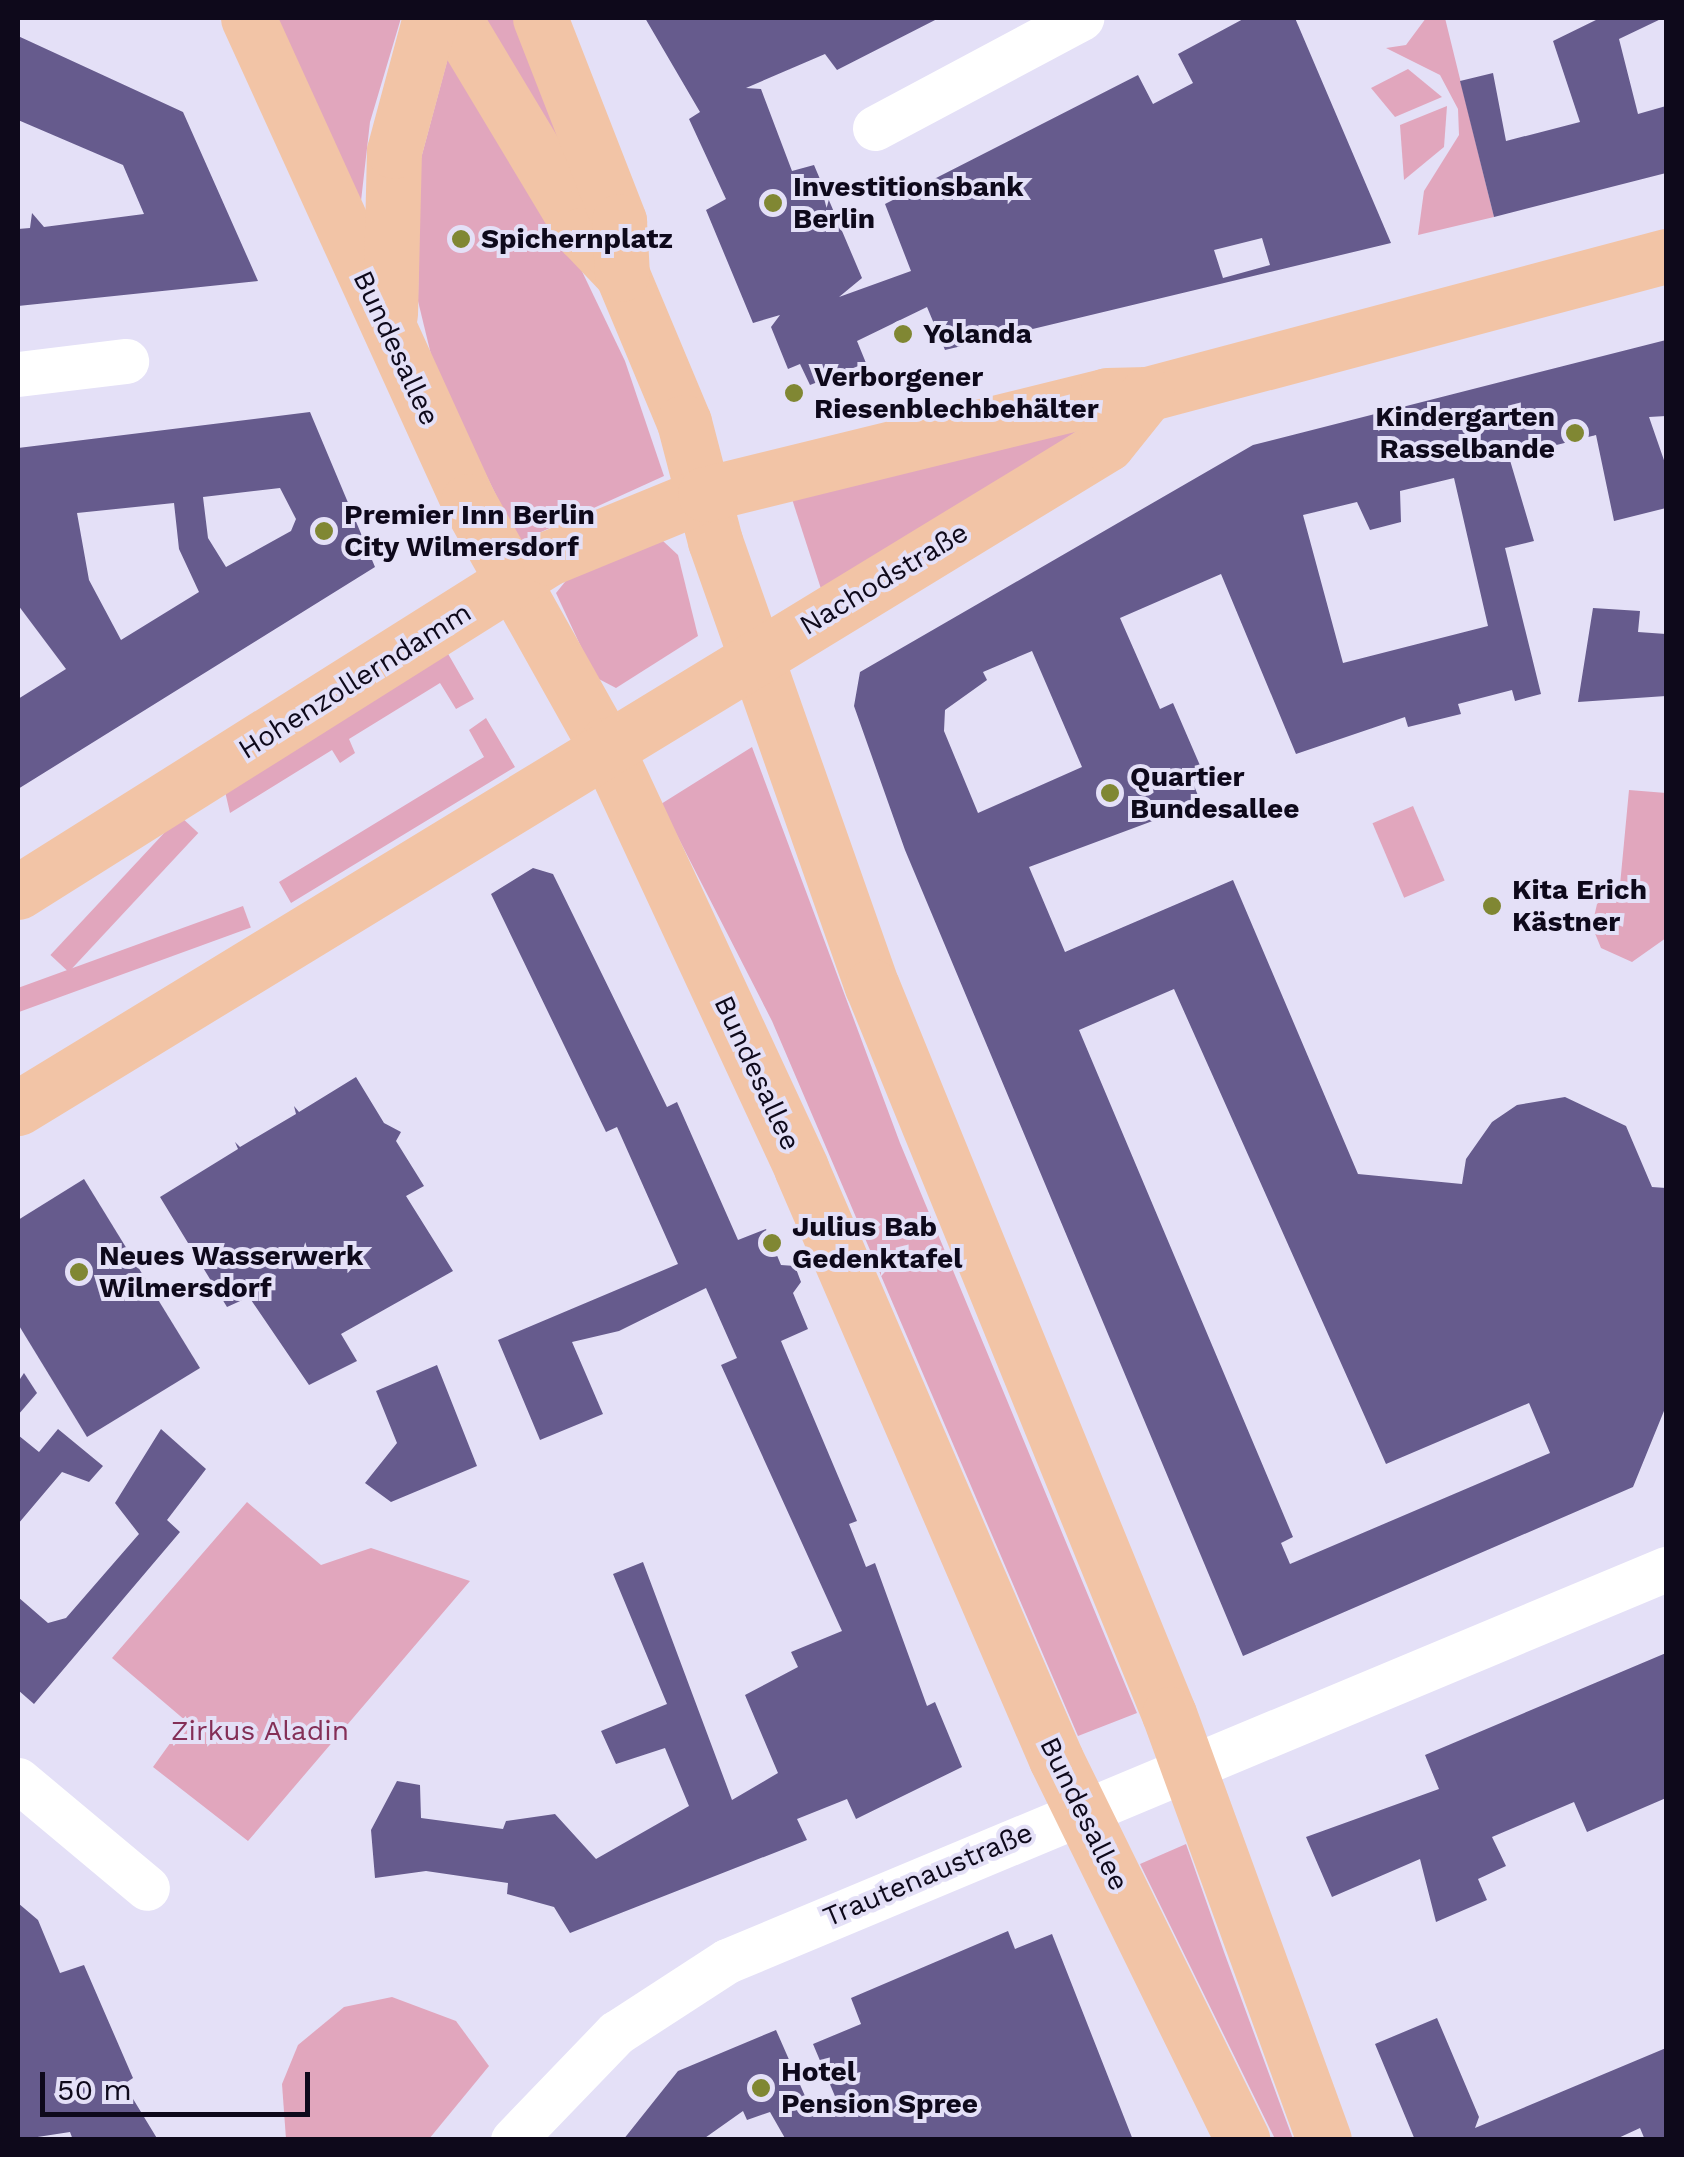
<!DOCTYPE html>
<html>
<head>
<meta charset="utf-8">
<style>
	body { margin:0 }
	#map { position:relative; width:1684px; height:2157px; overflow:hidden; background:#e4e0f7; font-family:"Work Sans",sans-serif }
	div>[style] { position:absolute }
	.green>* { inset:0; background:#e1a6bd; transform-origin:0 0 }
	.building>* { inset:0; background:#665b8d }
	.minor>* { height:45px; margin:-22.5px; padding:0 22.5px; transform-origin:22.5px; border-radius:22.5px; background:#fff }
	.major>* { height:55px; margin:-27.5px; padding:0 27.5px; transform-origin:27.5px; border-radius:27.5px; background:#f2c4a6 }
	.dots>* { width:28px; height:28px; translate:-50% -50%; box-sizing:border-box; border:5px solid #e4e0f7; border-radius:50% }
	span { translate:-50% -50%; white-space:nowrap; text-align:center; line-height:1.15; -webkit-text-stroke:8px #e4e0f7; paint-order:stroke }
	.poi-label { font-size:28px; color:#0e091b; font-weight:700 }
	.left { translate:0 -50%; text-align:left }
	.right { translate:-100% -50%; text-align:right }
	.street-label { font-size:28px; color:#0e091b }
	.park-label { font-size:28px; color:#842f57 }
	.frame { position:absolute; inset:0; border:20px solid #0e091b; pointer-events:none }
	.scale { position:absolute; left:40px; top:2072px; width:270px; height:45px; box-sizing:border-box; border:5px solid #0e091b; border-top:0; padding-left:12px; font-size:30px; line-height:35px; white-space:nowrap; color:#0e091b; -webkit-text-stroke:8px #e4e0f7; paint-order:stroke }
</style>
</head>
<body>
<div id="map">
	<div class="green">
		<i style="clip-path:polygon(272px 18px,401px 18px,370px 122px,361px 201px)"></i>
		<i style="clip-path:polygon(470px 18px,520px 18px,575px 162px)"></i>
		<i style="clip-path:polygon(1426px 18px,1445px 18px,1494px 217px,1418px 235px,1424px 191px,1459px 135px,1458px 109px,1440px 75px,1386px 48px,1406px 45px)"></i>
		<i style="clip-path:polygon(450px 50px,566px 238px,625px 361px,664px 476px,519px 542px,435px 371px,418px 301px,420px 162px)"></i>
		<i style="clip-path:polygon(1408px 69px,1442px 97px,1395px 117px,1371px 88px)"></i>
		<i style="clip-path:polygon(1447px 106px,1444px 147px,1404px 180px,1400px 125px)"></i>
		<i style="clip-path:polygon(1093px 421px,823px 595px,792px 499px)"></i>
		<i style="clip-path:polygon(663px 541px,678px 555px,698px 636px,616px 688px,595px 677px,556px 593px,569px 577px)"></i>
		<i style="clip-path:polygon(447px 652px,474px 699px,456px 709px,440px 683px,349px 739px,355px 753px,340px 763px,332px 750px,230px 813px,224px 787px)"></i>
		<i style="clip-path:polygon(486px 718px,515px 767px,291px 903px,279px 882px,484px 757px,469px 730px)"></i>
		<i style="clip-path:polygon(752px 747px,900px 1143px,1137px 1713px,1078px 1736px,772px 1021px,661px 804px)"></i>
		<i style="clip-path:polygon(1629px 790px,1666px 793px,1666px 938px,1632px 962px,1601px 948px,1592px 926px,1597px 904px,1620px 885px)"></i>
		<i style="left:1413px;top:806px;width:81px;height:44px;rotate:67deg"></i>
		<i style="left:180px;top:816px;width:25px;height:190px;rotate:43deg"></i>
		<i style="left:243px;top:906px;width:23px;height:266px;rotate:70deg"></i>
		<i style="clip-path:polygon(247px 1502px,321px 1565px,371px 1548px,470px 1581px,248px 1841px,153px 1767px,186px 1721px,112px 1658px)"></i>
		<i style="clip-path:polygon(1186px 1844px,1224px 1952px,1293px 2139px,1275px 2139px,1140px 1864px)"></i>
		<i style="clip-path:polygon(392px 1997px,456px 2021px,489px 2066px,429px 2139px,286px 2139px,282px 2084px,298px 2045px,344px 2007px)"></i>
	</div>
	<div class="building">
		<i style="clip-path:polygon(evenodd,645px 18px,939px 18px,837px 70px,825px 54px,746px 88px,761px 89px,792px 171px,814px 165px,862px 278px,839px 297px,911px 271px,885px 204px,1138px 75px,1153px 104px,1193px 83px,1178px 54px,1245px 18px,1295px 18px,1391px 243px,945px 350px,927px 307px,857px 341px,866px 363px,810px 385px,800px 364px,788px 369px,771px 327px,780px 315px,753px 323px,706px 210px,726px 199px,689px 119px,700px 112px,645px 18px,1262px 238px,1270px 265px,1223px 278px,1214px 250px,1262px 238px)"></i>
		<i style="clip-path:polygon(1600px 18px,1663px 18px,1619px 39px,1638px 114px,1666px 106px,1666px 173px,1494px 217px,1460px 81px,1493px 73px,1506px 141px,1580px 122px,1553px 41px)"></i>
		<i style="clip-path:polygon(18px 36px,183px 112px,258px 281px,18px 306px,18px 229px,30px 228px,32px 213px,44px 227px,144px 214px,123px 165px,18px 120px)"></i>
		<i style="clip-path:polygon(evenodd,1666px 340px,1666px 416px,1649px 417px,1666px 466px,1666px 508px,1614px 521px,1596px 435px,1509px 457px,1534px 541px,1505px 548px,1541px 694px,1515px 701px,1512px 690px,1458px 704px,1461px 714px,1408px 727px,1405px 717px,1296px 754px,1221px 574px,1120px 618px,1160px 709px,1173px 703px,1205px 777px,1193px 783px,1201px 803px,1029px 867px,1065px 952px,1233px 880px,1358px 1174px,1462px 1184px,1466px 1159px,1492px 1122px,1517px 1105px,1565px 1097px,1626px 1126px,1652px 1187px,1666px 1188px,1666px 1406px,1633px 1487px,1243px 1656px,905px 850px,854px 706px,860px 672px,1253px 445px,1666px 340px,1454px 478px,1488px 626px,1343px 663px,1303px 515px,1357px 502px,1370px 530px,1401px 522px,1400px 491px,1454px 478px,1666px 340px,1032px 651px,1082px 767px,978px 813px,944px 731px,945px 710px,987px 680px,983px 672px,1032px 651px,1666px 340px,1174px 989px,1386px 1464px,1529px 1403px,1550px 1453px,1290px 1564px,1281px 1543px,1293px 1537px,1079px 1030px,1174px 989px)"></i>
		<i style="clip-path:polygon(evenodd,310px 412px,375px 567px,18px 789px,18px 699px,66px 669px,18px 605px,18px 448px,310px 412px,280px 488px,296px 519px,291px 531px,226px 567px,208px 538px,203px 497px,280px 488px,310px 412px,174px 503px,179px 549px,199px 592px,121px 640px,89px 580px,77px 513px,174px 503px)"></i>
		<i style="clip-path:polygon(1593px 608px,1640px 611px,1638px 632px,1666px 634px,1666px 696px,1578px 702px)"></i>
		<i style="clip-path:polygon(533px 868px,553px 874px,667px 1107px,677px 1102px,738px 1240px,766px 1229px,781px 1265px,795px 1266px,801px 1282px,793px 1293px,808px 1329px,781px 1341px,857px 1521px,849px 1524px,866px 1567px,875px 1563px,927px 1706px,935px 1702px,962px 1767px,856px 1819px,847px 1799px,797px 1819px,807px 1840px,570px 1933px,554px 1907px,507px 1894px,508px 1883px,426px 1871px,375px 1878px,371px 1830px,397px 1781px,420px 1785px,421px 1818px,503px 1829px,506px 1821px,555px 1814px,596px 1859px,689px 1806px,665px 1748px,616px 1764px,601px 1731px,667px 1704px,613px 1574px,643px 1562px,732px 1800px,778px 1773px,745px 1695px,798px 1667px,791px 1652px,842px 1631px,721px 1365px,737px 1358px,706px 1288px,619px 1331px,572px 1342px,603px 1414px,540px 1440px,498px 1340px,678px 1264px,617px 1127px,606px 1132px,491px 894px)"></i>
		<i style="clip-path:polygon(356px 1077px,384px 1123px,401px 1132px,396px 1141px,424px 1186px,406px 1196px,453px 1271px,341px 1334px,357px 1361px,309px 1385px,249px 1297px,227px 1307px,160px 1197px,238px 1149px,235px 1142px,240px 1147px,296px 1114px,294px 1106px,299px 1112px)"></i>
		<i style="clip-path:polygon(84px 1179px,200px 1368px,87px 1437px,18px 1324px,18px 1220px)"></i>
		<i style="clip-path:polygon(437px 1365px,477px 1466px,391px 1502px,365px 1483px,397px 1443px,376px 1391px)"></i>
		<i style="clip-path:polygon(24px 1373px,37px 1393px,18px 1415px,18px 1382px)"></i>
		<i style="clip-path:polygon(58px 1429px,103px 1466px,89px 1482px,62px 1472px,18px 1524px,18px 1435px,39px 1452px)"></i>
		<i style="clip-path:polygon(161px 1429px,206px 1469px,167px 1520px,180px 1532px,34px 1704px,18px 1690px,18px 1597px,48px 1623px,66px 1618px,139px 1534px,115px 1503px)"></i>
		<i style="clip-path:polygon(1666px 1653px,1666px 1798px,1587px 1832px,1574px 1802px,1492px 1837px,1506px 1866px,1478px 1879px,1487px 1900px,1436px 1922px,1420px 1859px,1332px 1897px,1306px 1837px,1439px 1789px,1425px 1755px)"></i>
		<i style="clip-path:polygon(18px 1903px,38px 1920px,60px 1973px,84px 1965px,133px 2078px,124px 2084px,158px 2140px,73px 2140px,70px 2132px,18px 2140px)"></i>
		<i style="clip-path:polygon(1008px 1931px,1015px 1949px,1052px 1934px,1133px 2140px,786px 2140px,770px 2112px,747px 2120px,743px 2111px,702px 2140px,623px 2140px,678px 2071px,776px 2030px,812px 2112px,837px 2101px,813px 2044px,861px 2024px,851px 1998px)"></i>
		<i style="clip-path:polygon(1437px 2018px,1479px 2117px,1475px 2128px,1666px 2048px,1666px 2140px,1645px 2140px,1640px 2128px,1614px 2140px,1415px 2140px,1375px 2044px)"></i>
	</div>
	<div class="minor">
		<i style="left:875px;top:128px;width:234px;rotate:-28.1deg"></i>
		<i style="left:18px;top:374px;width:109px;rotate:-6.9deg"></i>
		<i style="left:18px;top:1780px;width:168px;rotate:39.9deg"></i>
		<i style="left:513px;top:2140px;width:149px;rotate:-46.1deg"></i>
		<i style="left:616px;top:2033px;width:132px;rotate:-33deg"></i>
		<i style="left:727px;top:1961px;width:1018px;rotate:-22.66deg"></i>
	</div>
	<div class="major">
		<i style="left:248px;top:18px;width:531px;rotate:65.51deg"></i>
		<i style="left:468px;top:501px;width:280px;rotate:60.7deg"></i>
		<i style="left:605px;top:745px;width:466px;rotate:65.1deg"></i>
		<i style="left:801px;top:1168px;width:644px;rotate:66.66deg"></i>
		<i style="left:1056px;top:1759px;width:424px;rotate:63.9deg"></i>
		<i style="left:454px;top:18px;width:252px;rotate:59deg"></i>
		<i style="left:584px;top:234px;width:55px;rotate:46.5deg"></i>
		<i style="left:622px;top:274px;width:160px;rotate:67.3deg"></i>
		<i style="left:684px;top:422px;width:123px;rotate:75.4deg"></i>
		<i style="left:715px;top:541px;width:472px;rotate:70.6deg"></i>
		<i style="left:872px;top:986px;width:786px;rotate:67.81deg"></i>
		<i style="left:1169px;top:1714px;width:453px;rotate:70deg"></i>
		<i style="left:540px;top:18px;width:218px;rotate:68.7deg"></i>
		<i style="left:619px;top:221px;width:53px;rotate:86.8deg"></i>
		<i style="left:390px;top:314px;width:163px;rotate:-88.6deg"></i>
		<i style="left:394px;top:151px;width:138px;rotate:-74.9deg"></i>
		<i style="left:18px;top:892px;width:627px;rotate:-32.17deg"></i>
		<i style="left:549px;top:558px;width:169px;rotate:-22.3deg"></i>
		<i style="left:705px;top:494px;width:414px;rotate:-13.8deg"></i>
		<i style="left:1107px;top:395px;width:40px;rotate:-1.4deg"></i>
		<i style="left:1147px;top:394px;width:537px;rotate:-14.89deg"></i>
		<i style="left:18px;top:1108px;width:1275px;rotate:-31.37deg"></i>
		<i style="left:1107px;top:444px;width:64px;rotate:-51.3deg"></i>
	</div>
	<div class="dots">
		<i style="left:773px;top:203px;background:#808733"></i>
		<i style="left:461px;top:239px;background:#808733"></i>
		<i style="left:903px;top:334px;background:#808733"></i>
		<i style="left:794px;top:393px;background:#808733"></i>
		<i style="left:1575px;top:433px;background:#808733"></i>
		<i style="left:324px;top:531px;background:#808733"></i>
		<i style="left:1110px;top:793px;background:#808733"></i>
		<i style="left:1492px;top:906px;background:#808733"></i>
		<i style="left:772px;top:1243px;background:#808733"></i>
		<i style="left:79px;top:1272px;background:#808733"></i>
		<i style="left:761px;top:2088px;background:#808733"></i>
	</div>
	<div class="poi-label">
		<span class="left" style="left:793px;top:203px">Investitionsbank<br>Berlin</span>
		<span class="left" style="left:481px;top:239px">Spichernplatz</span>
		<span class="left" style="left:923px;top:334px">Yolanda</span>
		<span class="left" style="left:814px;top:393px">Verborgener<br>Riesenblechbehälter</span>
		<span class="right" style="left:1555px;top:433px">Kindergarten<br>Rasselbande</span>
		<span class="left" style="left:344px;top:531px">Premier Inn Berlin<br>City Wilmersdorf</span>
		<span class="left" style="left:1130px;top:793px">Quartier<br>Bundesallee</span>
		<span class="left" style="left:1512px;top:906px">Kita Erich<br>Kästner</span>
		<span class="left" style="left:792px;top:1243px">Julius Bab<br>Gedenktafel</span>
		<span class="left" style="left:99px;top:1272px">Neues Wasserwerk<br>Wilmersdorf</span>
		<span class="left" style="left:781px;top:2088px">Hotel<br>Pension Spree</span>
	</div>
	<div class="street-label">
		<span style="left:396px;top:348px;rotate:65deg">Bundesallee</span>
		<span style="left:884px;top:579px;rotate:-31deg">Nachodstraße</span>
		<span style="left:355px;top:681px;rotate:-32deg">Hohenzollerndamm</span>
		<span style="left:757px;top:1073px;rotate:65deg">Bundesallee</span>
		<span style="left:1084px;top:1814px;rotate:64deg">Bundesallee</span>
		<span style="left:928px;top:1875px;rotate:-23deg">Trautenaustraße</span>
	</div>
	<div class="park-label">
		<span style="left:260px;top:1731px">Zirkus Aladin</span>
	</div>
	<div class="frame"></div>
	<div class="scale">50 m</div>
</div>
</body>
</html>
